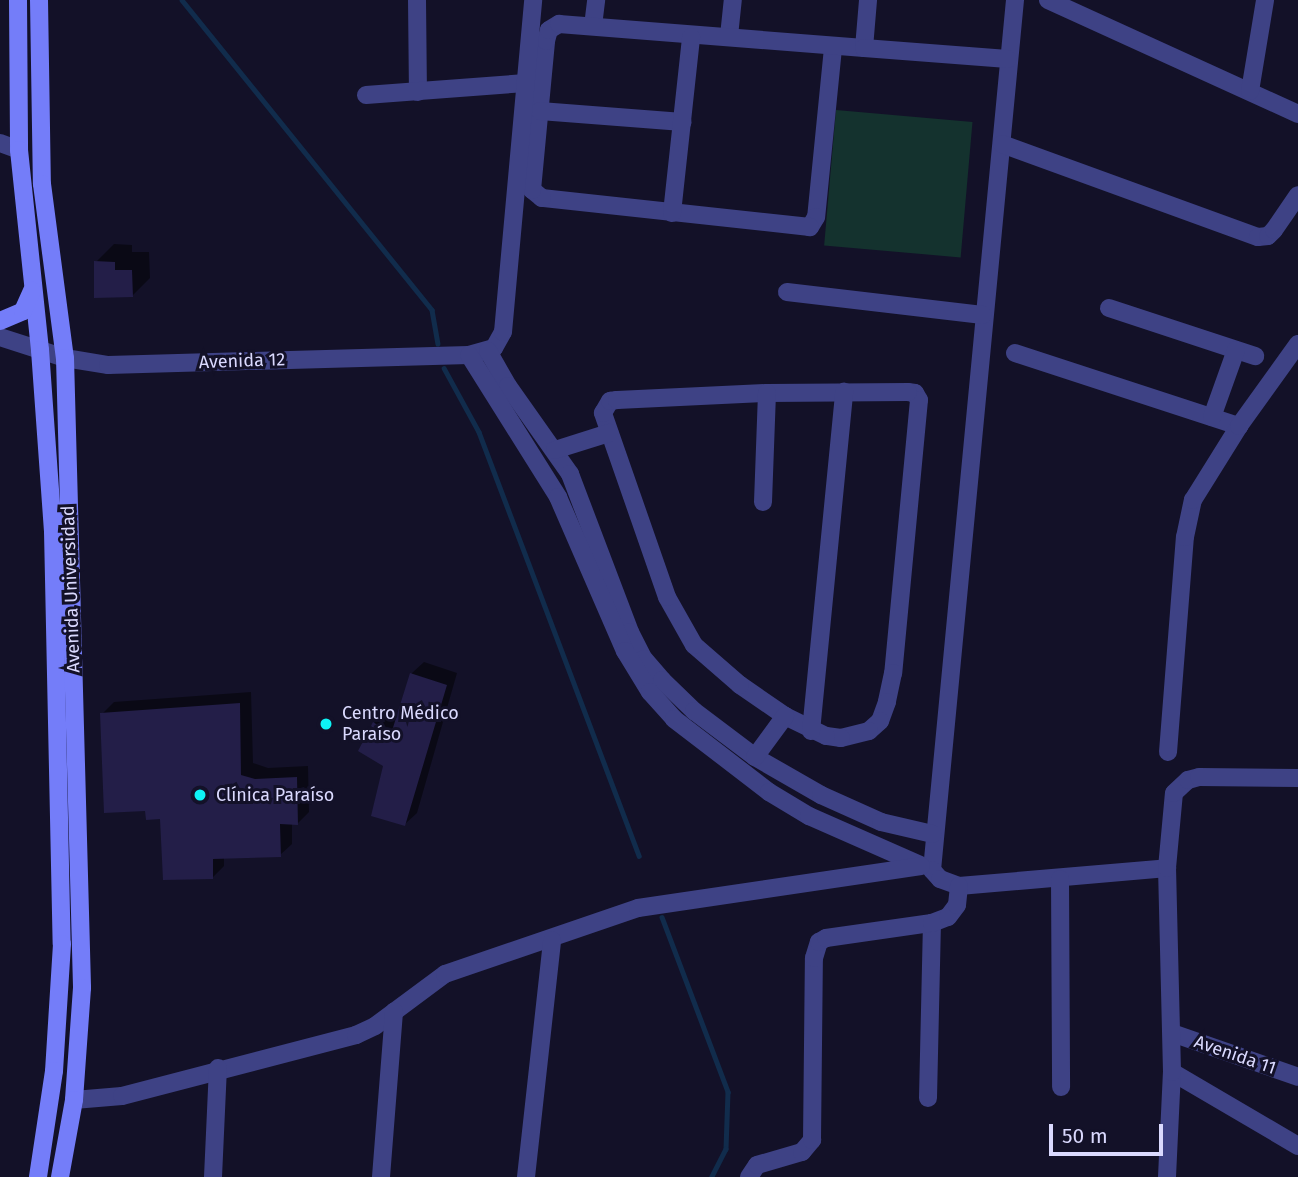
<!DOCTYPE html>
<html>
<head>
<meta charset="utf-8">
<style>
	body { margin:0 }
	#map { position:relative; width:1298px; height:1177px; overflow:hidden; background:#131128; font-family:"Fira Sans",sans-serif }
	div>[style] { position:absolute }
	.green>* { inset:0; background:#14322e; transform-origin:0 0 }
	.shadow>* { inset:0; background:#0007 }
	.stream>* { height:4.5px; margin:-2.25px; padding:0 2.25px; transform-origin:2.25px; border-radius:2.25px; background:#112c4c }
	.building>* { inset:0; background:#231e48 }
	.street>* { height:18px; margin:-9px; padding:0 9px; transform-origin:9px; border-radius:9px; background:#3e4285 }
	.secondary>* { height:18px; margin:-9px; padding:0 9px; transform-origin:9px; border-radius:9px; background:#747df9 }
	.dots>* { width:19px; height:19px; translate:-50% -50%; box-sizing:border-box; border:4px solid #131128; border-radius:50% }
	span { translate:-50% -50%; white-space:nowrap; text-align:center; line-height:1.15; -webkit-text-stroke:6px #131128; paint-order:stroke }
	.street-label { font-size:18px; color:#dad9fe }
	.poi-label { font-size:18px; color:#dad9fe }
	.left { translate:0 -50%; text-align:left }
	.scale { position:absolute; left:1049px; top:1124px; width:114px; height:32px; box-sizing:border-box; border:4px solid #dad9fe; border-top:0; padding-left:9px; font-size:21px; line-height:24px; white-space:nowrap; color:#dad9fe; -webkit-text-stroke:5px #131128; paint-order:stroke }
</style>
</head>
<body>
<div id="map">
	<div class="green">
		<i style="left:836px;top:110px;width:137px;height:136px;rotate:5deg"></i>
	</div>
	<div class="shadow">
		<i style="clip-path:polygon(114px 244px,132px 245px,132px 252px,149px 252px,150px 278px,132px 296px,96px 262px)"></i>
		<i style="clip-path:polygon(424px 662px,457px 673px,417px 813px,405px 824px,374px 723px,386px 712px,397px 719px,412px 673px)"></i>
		<i style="clip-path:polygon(251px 692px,253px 763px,268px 768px,308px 766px,309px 812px,297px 824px,292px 823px,292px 844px,280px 855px,224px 857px,224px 866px,212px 878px,162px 817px,147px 809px,102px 714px,114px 702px)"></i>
	</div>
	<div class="stream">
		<i style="left:182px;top:0;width:398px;rotate:51.1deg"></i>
		<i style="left:432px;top:310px;width:34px;rotate:80deg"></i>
		<i style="left:444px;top:368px;width:73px;rotate:61.3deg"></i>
		<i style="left:479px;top:432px;width:453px;rotate:69.3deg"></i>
		<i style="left:662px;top:917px;width:187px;rotate:69.3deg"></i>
		<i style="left:728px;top:1092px;width:57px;rotate:92deg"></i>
		<i style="left:726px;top:1149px;width:31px;rotate:117deg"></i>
	</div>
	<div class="building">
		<i style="clip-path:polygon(94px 261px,115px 262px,115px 270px,132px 270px,133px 297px,94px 298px)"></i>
		<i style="clip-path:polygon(410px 673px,447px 685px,405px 826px,371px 816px,383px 766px,358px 751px,373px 722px,391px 734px)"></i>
		<i style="clip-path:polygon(240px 703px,241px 775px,255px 779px,297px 777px,298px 825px,280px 824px,281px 857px,213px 859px,213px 879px,163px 880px,160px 819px,146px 820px,145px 811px,104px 813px,100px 713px)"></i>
	</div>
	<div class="street">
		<i style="left:417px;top:0;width:92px;rotate:89.4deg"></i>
		<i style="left:1015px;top:0;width:874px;rotate:95.45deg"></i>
		<i style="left:932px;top:870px;width:12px;rotate:48deg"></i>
		<i style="left:940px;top:879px;width:20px;rotate:20deg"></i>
		<i style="left:959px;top:886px;width:209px;rotate:-4.9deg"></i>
		<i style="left:1048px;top:0;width:275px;rotate:24.5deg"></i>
		<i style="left:593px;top:26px;width:26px;rotate:-83deg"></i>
		<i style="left:729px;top:36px;width:36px;rotate:-84deg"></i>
		<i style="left:833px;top:48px;width:170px;rotate:95.7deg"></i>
		<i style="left:816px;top:217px;width:12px;rotate:121deg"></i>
		<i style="left:810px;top:227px;width:270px;rotate:-173.8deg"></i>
		<i style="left:542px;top:198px;width:13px;rotate:-141deg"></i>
		<i style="left:532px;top:190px;width:150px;rotate:-84.6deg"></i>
		<i style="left:546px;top:41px;width:11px;rotate:-75deg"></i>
		<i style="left:549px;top:30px;width:12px;rotate:-31deg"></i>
		<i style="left:559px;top:24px;width:306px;rotate:4.5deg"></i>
		<i style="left:864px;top:48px;width:48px;rotate:-85.2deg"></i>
		<i style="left:864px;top:48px;width:144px;rotate:4.4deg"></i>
		<i style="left:1250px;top:91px;width:92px;rotate:-80.6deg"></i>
		<i style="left:366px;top:95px;width:160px;rotate:-4.3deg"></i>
		<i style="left:540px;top:111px;width:143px;rotate:4.4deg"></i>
		<i style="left:0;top:143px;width:20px;rotate:20deg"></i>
		<i style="left:1002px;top:144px;width:272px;rotate:20deg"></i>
		<i style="left:1258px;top:237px;width:10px;rotate:-6deg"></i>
		<i style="left:1268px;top:236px;width:8px;rotate:-45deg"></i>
		<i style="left:1274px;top:230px;width:42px;rotate:-55.6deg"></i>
		<i style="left:672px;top:213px;width:177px;rotate:-83.8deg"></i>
		<i style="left:787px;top:292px;width:197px;rotate:6.7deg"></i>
		<i style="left:1109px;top:308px;width:154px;rotate:18.2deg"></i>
		<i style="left:0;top:337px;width:68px;rotate:17.9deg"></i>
		<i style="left:65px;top:358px;width:44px;rotate:9.2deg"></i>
		<i style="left:108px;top:365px;width:361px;rotate:-1.6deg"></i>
		<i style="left:469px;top:355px;width:26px;rotate:-16deg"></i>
		<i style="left:494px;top:348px;width:18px;rotate:-61deg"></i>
		<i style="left:503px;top:332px;width:333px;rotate:-84.8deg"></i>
		<i style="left:488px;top:351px;width:40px;rotate:60.3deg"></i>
		<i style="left:508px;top:386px;width:108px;rotate:54.8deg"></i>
		<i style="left:570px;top:474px;width:169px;rotate:69.2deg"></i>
		<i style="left:630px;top:632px;width:30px;rotate:63deg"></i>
		<i style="left:644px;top:659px;width:28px;rotate:49deg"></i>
		<i style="left:662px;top:680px;width:45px;rotate:44.1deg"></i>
		<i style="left:694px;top:711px;width:76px;rotate:37deg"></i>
		<i style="left:755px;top:757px;width:76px;rotate:29.9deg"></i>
		<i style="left:821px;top:795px;width:66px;rotate:24.2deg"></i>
		<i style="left:881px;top:822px;width:53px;rotate:13deg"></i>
		<i style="left:1015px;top:353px;width:236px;rotate:18.1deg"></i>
		<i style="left:469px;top:355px;width:168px;rotate:57.9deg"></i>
		<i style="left:558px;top:497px;width:168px;rotate:66.5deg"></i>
		<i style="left:625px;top:651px;width:48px;rotate:58.6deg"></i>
		<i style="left:650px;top:692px;width:36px;rotate:48deg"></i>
		<i style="left:674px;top:719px;width:120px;rotate:37.5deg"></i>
		<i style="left:769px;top:792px;width:47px;rotate:31deg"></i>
		<i style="left:809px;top:816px;width:121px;rotate:23.8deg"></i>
		<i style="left:908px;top:392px;width:7px;rotate:8deg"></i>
		<i style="left:915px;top:393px;width:8px;rotate:60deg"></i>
		<i style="left:919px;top:400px;width:274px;rotate:95.4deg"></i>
		<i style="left:893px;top:673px;width:30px;rotate:102deg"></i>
		<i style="left:887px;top:702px;width:20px;rotate:110deg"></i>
		<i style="left:880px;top:721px;width:15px;rotate:138deg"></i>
		<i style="left:869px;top:731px;width:29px;rotate:166deg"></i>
		<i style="left:841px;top:738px;width:15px;rotate:-172deg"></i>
		<i style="left:826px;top:736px;width:46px;rotate:-154deg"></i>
		<i style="left:785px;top:716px;width:55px;rotate:-145.4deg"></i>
		<i style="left:740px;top:685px;width:61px;rotate:-139deg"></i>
		<i style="left:694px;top:645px;width:55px;rotate:-119.4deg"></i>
		<i style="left:667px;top:597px;width:195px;rotate:-109.2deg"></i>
		<i style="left:603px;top:413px;width:14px;rotate:-60deg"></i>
		<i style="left:610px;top:401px;width:7px;rotate:-8deg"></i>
		<i style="left:617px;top:400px;width:150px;rotate:-2.7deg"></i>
		<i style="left:767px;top:393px;width:141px;rotate:-0.4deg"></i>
		<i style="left:1212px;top:417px;width:71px;rotate:-70.3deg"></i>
		<i style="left:555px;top:450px;width:57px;rotate:-17.5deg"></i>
		<i style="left:763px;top:502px;width:109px;rotate:-87.9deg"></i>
		<i style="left:811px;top:731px;width:341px;rotate:-84.4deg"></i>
		<i style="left:1168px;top:752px;width:216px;rotate:-85.5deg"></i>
		<i style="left:1185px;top:537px;width:38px;rotate:-78deg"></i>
		<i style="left:1193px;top:500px;width:87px;rotate:-58.1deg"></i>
		<i style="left:1239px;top:426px;width:101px;rotate:-54.3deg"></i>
		<i style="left:755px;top:757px;width:51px;rotate:-53.8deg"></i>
		<i style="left:1060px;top:879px;width:208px;rotate:89.7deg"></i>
		<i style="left:1172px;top:1033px;width:133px;rotate:19.2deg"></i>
		<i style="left:1172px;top:1072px;width:146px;rotate:30.4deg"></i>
		<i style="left:928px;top:1098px;width:175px;rotate:-88.7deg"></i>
		<i style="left:74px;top:1100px;width:48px;rotate:-4.8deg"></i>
		<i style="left:122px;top:1096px;width:242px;rotate:-14.6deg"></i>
		<i style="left:356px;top:1035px;width:21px;rotate:-25deg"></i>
		<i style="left:375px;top:1026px;width:87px;rotate:-36.6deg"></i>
		<i style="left:445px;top:974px;width:204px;rotate:-18.9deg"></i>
		<i style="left:638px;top:908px;width:286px;rotate:-8.4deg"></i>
		<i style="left:213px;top:1177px;width:109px;rotate:-87.4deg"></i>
		<i style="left:381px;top:1177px;width:166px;rotate:-85.5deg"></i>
		<i style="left:526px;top:1177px;width:238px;rotate:-83.7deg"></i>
		<i style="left:749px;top:1177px;width:14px;rotate:-56deg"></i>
		<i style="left:757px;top:1165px;width:47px;rotate:-16.1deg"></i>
		<i style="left:802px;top:1152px;width:16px;rotate:-50deg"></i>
		<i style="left:812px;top:1140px;width:182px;rotate:-89.4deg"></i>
		<i style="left:814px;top:958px;width:17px;rotate:-73deg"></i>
		<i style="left:819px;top:942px;width:8px;rotate:-30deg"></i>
		<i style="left:826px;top:938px;width:107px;rotate:-8.1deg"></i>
		<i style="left:932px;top:923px;width:17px;rotate:-21deg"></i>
		<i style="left:948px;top:917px;width:15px;rotate:-53deg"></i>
		<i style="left:957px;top:905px;width:19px;rotate:-84deg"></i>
		<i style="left:1167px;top:1177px;width:105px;rotate:-87.3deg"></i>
		<i style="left:1172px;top:1072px;width:204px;rotate:-91.4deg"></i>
		<i style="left:1167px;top:868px;width:75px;rotate:-84.7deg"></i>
		<i style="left:1174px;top:793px;width:19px;rotate:-43deg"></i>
		<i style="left:1188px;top:780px;width:11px;rotate:-15deg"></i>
		<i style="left:1199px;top:777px;width:99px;rotate:0.6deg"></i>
	</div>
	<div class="secondary">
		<i style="left:18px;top:0;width:150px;rotate:89.6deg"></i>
		<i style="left:19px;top:150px;width:201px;rotate:84deg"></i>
		<i style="left:40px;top:350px;width:181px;rotate:85.9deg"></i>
		<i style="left:53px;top:531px;width:413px;rotate:88.8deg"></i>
		<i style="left:62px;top:944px;width:127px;rotate:93.6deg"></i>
		<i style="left:54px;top:1071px;width:107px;rotate:98.6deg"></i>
		<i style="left:39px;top:0;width:184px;rotate:89.1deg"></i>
		<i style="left:42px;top:184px;width:176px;rotate:82.5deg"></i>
		<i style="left:65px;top:358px;width:630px;rotate:88.45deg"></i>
		<i style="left:82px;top:988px;width:112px;rotate:94.1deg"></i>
		<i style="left:74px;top:1100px;width:78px;rotate:100.3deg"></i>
		<i style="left:0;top:321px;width:25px;rotate:-23deg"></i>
		<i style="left:23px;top:311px;width:22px;rotate:-66deg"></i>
	</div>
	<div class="dots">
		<i style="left:326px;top:724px;background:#0ef3f5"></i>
		<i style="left:200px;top:795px;background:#0ef3f5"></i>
	</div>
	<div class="street-label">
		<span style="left:242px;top:361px;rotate:-2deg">Avenida 12</span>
		<span style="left:71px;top:589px;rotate:-92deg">Avenida Universidad</span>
		<span style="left:1235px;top:1055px;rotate:19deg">Avenida 11</span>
	</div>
	<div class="poi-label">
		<span class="left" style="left:342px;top:724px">Centro Médico<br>Paraíso</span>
		<span class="left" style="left:216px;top:795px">Clínica Paraíso</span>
	</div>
	<div class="scale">50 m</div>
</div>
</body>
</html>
